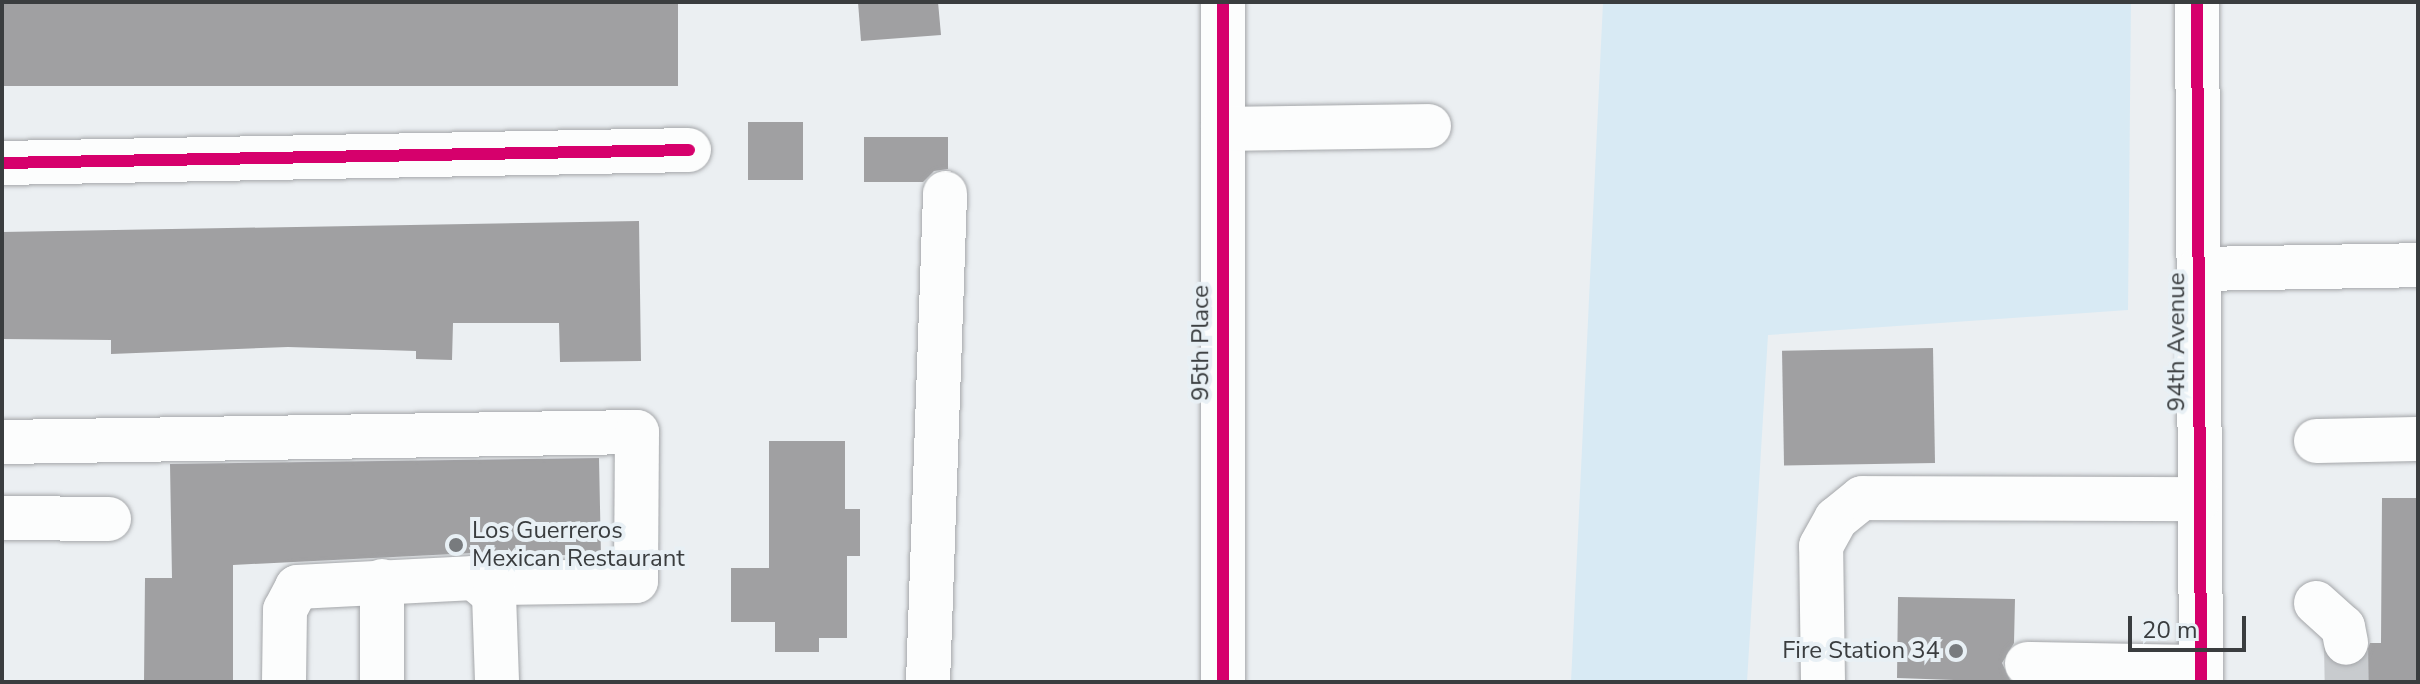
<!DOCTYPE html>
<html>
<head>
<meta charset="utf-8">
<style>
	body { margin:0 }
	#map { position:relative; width:2420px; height:684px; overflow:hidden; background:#ebeff2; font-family:"Nunito Sans",sans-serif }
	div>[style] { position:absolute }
	.green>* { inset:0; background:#d8eaf4 }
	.building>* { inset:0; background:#a0a0a2; transform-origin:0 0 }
	.minor-tunnel>* { height:44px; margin-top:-22px; transform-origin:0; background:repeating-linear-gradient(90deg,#c8cbce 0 44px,transparent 0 66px) }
	.roads { filter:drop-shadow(0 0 2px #a4a6a9) drop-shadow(0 0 2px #a4a6a9) }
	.minor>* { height:44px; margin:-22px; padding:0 22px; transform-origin:22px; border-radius:22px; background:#fcfdfd }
	.cycleway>* { height:12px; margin:-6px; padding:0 6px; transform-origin:6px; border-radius:6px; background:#d6006c }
	.dots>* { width:22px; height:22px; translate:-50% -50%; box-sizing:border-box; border:4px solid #e8f0f5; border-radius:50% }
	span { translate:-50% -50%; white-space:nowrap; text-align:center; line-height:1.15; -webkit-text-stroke:8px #e8f0f5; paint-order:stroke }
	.street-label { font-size:24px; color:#3a3d3f }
	.poi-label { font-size:24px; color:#3a3d3f }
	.left { translate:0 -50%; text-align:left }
	.right { translate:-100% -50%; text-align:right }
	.frame { position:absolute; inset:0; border:4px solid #3a3d3f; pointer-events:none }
	.scale { position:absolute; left:2128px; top:616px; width:118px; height:36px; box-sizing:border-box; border:4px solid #3a3d3f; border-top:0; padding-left:10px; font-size:24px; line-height:28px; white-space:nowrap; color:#3a3d3f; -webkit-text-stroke:6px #e8f0f5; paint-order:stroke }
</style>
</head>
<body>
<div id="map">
	<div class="green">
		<i style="clip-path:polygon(1603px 2px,2131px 2px,2128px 310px,1768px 335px,1747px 682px,1571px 682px)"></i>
	</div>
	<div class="building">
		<i style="left:2px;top:2px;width:676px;height:84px"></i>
		<i style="clip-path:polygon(858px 2px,938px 2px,941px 35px,861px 41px)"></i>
		<i style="left:748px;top:122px;width:55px;height:58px"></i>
		<i style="clip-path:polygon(864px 137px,948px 137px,948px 169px,934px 171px,923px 182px,864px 182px)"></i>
		<i style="clip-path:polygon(639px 221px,641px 361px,560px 362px,559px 323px,453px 323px,452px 360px,416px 359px,416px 351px,288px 347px,111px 354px,111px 340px,2px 339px,2px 232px)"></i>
		<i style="left:1933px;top:348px;width:115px;height:151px;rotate:89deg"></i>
		<i style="clip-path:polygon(769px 441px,845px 441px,845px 509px,860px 509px,860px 556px,847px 556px,847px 638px,819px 638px,819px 652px,775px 652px,775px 622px,731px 622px,731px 568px,769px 568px)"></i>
		<i style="clip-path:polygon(599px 458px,601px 556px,473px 553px,233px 565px,233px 682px,144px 682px,145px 578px,172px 578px,170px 464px)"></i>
		<i style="clip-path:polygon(2382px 498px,2418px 498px,2418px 682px,2331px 682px,2331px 662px,2351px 667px,2363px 661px,2370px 643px,2381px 643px)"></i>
		<i style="clip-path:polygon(1898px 597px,2015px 599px,2014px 643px,2002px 663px,2011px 682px,1897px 678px)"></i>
	</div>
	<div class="minor-tunnel">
		<i style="left:2346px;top:643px;width:39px;rotate:89deg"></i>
	</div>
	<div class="roads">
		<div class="minor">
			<i style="left:2197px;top:2px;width:680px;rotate:89.66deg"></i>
			<i style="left:1223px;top:4px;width:678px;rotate:90deg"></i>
			<i style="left:1223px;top:129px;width:206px;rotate:-0.8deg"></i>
			<i style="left:2px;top:163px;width:687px;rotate:-1.08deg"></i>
			<i style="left:2199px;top:269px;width:219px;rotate:-1deg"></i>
			<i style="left:2316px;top:441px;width:102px;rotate:-1.1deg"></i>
			<i style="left:2px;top:442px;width:635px;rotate:-0.9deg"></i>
			<i style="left:637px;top:432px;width:149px;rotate:90.4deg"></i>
			<i style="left:636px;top:581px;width:150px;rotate:179.2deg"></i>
			<i style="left:2px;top:518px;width:107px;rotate:0.5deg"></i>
			<i style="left:382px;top:581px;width:101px;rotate:90deg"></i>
			<i style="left:2316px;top:603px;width:36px;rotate:42deg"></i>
			<i style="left:2343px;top:627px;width:16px;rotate:79deg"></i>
			<i style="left:2027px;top:664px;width:174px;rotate:1deg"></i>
			<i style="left:284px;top:682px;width:72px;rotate:-89.2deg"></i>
			<i style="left:285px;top:610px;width:26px;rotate:-62deg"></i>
			<i style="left:297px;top:587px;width:177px;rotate:-2.9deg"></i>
			<i style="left:474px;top:578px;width:26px;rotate:40deg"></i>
			<i style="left:494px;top:595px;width:87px;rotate:88deg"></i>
			<i style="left:928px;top:682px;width:489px;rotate:-88deg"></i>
			<i style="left:1823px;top:682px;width:136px;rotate:-90.8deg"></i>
			<i style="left:1821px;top:546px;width:31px;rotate:-61deg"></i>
			<i style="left:1836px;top:519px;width:33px;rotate:-39deg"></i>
			<i style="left:1862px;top:498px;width:337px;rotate:0.2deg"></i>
		</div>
	</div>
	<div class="cycleway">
		<i style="left:2197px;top:2px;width:680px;rotate:89.66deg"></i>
		<i style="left:1223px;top:4px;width:678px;rotate:90deg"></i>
		<i style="left:2px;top:163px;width:687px;rotate:-1.08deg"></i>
	</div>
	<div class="dots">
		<i style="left:456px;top:545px;background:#787b7e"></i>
		<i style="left:1956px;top:651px;background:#787b7e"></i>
	</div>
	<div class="street-label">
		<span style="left:2177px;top:342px;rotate:-90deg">94th Avenue</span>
		<span style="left:1201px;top:343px;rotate:-90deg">95th Place</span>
	</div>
	<div class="poi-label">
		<span class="left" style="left:472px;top:545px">Los Guerreros<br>Mexican Restaurant</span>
		<span class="right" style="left:1940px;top:651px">Fire Station 34</span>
	</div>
	<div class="frame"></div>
	<div class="scale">20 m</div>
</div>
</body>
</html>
